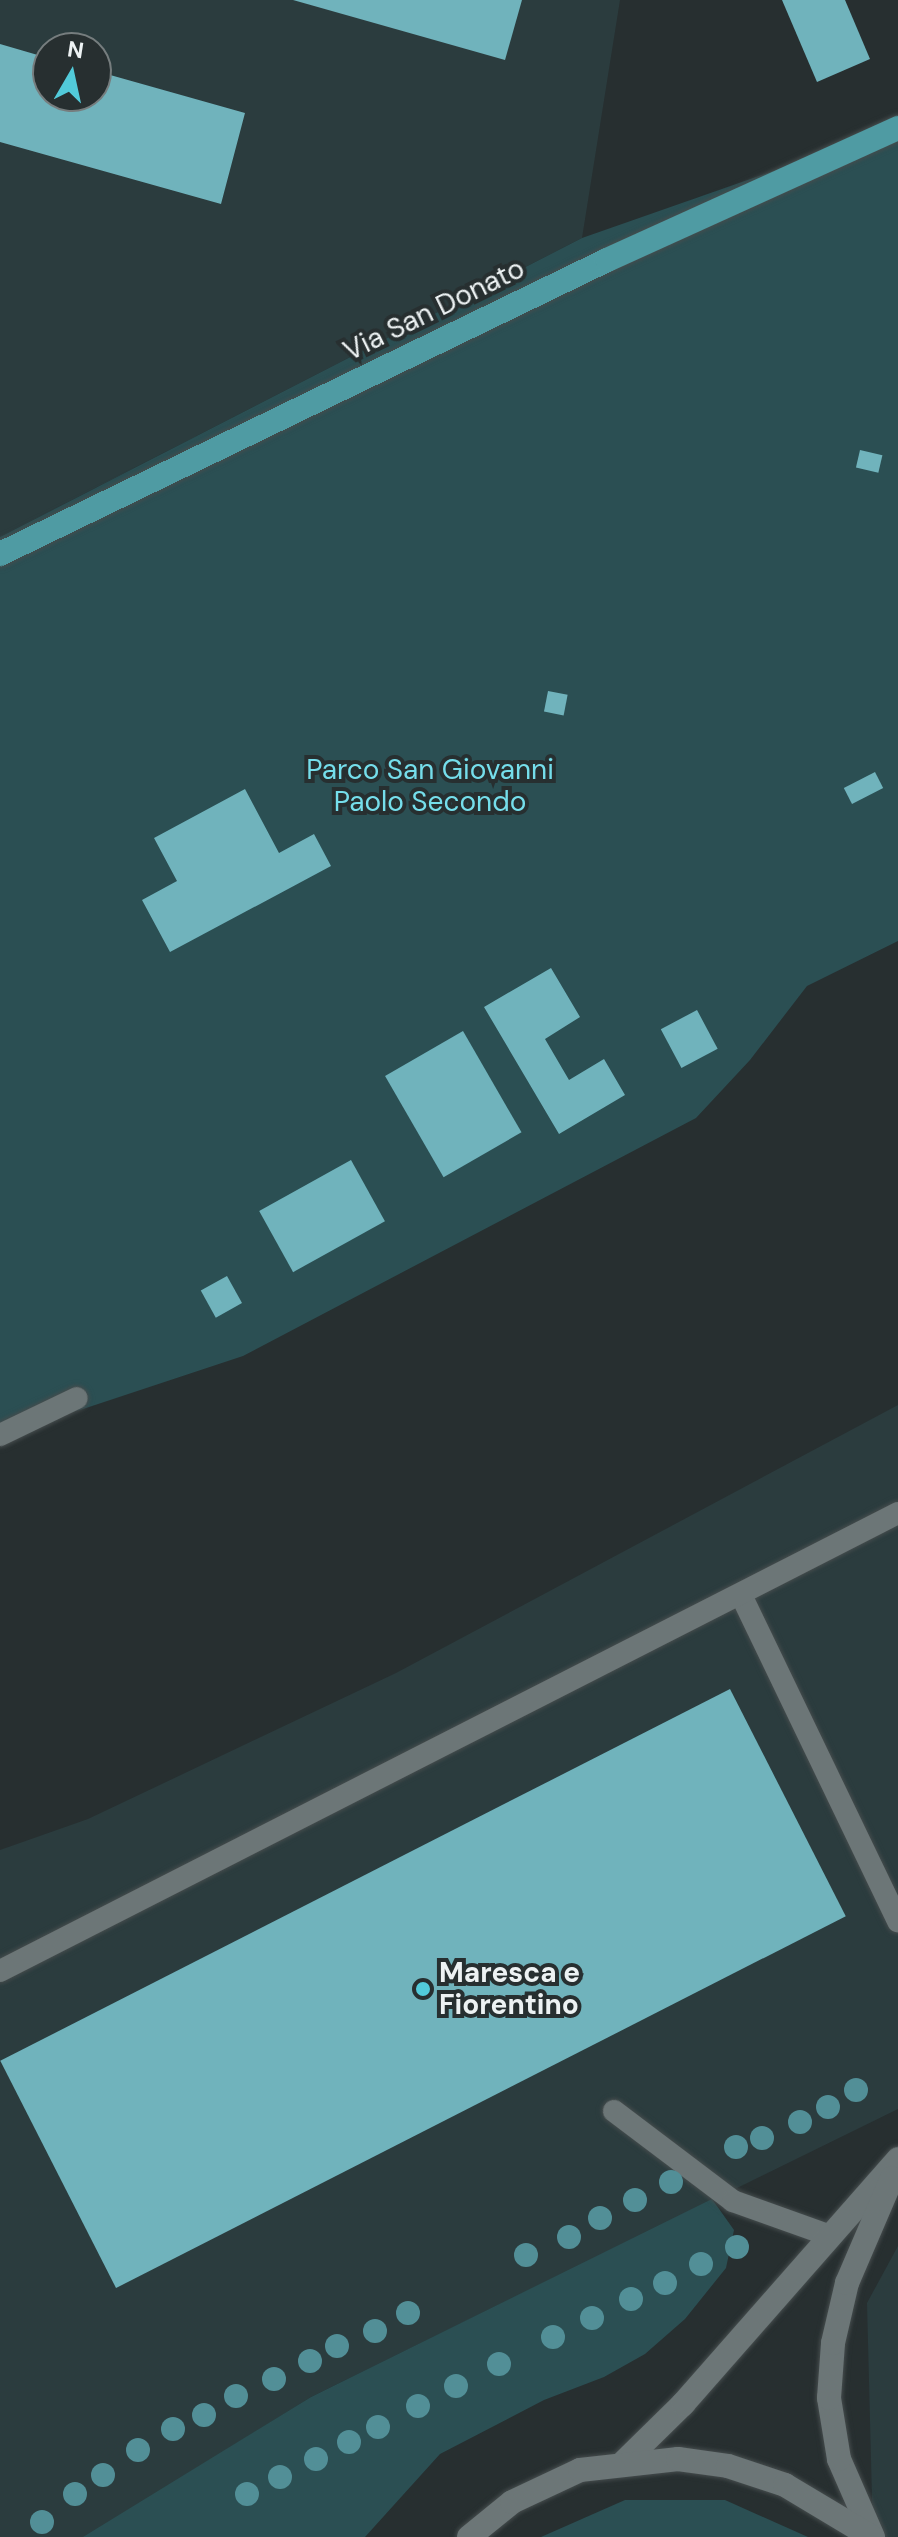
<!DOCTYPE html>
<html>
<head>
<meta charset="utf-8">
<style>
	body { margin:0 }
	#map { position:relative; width:898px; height:2537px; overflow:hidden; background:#272f30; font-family:"DM Sans",sans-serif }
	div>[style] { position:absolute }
	.built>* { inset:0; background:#2b3c3e }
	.green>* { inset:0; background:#2b4f53 }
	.building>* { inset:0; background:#70b3bc; transform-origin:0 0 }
	.roads { filter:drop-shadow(0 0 2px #454c4d) drop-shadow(0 0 2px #454c4d) }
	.service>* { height:22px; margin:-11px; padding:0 11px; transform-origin:11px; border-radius:11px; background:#6c7677 }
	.minor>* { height:24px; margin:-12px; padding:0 12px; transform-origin:12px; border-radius:12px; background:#6c7677 }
	.secondary>* { height:24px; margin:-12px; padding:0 12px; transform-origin:12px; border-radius:12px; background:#6c7677 }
	.primary>* { height:24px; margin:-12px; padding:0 12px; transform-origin:12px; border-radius:12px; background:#4f9ba3 }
	.trees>* { width:24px; height:24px; margin:-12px; border-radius:50%; background:#528f97 }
	.dots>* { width:22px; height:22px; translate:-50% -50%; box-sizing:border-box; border:4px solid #272f30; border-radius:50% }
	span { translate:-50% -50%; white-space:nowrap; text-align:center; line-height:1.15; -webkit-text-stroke:8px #272f30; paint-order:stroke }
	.street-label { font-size:28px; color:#edf2f3 }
	.park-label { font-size:28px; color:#75deeb }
	.poi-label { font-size:28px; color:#edf2f3; font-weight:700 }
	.left { translate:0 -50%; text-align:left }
	.north { position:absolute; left:32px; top:32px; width:80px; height:80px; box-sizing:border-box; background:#272f30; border:2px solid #767d7e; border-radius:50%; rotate:9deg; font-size:22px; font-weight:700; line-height:32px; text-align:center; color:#edf2f3 }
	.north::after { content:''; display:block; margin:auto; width:28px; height:36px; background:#52cbda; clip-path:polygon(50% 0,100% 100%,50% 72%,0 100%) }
</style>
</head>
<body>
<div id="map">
	<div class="built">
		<i style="clip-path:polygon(evenodd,0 0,620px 0,582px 238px,0 537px,0 0,48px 48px,96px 48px,96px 96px,48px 96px,48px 48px)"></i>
		<i style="clip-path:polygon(898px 1405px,898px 2109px,311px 2397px,86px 2537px,0 2537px,0 1850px,88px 1819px,396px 1673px)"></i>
		<i style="clip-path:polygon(898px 2246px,898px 2537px,873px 2537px,867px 2303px)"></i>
	</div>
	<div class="green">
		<i style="clip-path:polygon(898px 120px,898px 941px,807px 986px,750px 1060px,696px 1118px,243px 1356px,80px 1410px,0 1430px,0 537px,582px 238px,819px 155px)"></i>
		<i style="clip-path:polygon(712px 2199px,734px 2230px,726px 2268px,685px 2319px,645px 2354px,604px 2377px,544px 2400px,440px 2454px,365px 2537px,83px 2537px,311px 2397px)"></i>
		<i style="clip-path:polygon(625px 2500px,725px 2500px,808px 2537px,541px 2537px)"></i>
	</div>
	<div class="building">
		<i style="clip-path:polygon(293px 0,522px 0,505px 60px)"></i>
		<i style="clip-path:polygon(782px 0,845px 0,870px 59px,817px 82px)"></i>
		<i style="clip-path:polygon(0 44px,48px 58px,48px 96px,96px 96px,96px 71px,245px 113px,221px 204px,0 142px)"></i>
		<i style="left:860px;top:450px;width:23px;height:18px;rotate:13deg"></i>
		<i style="left:548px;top:691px;width:20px;height:21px;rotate:11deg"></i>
		<i style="left:875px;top:772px;width:18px;height:35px;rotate:63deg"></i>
		<i style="clip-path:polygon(245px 789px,279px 853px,314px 834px,331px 866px,170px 952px,142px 900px,177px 881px,154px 838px)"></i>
		<i style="clip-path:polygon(551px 968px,580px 1017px,545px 1039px,569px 1080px,604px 1059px,625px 1095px,559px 1134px,484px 1007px)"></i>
		<i style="left:697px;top:1010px;width:44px;height:41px;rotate:62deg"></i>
		<i style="left:463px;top:1031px;width:117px;height:90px;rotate:60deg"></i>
		<i style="left:351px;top:1160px;width:70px;height:105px;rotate:61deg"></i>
		<i style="left:227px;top:1276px;width:31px;height:30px;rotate:61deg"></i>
		<i style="left:730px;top:1689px;width:255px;height:819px;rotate:63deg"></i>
	</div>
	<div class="roads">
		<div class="service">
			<i style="left:0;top:1435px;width:85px;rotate:-25.7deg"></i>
			<i style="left:742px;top:1597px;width:360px;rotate:64.3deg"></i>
			<i style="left:0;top:1971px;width:1008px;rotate:-27.02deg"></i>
			<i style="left:614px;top:2111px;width:149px;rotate:37.1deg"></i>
			<i style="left:733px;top:2201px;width:101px;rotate:19.7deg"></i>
		</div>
		<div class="minor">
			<i style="left:624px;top:2462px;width:83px;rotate:-44.5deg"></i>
			<i style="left:683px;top:2404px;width:326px;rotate:-48.7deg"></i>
			<i style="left:873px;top:2537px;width:85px;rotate:-113.6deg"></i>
			<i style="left:839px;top:2459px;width:62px;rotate:-99.3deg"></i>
			<i style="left:829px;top:2398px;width:55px;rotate:-85.8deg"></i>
			<i style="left:833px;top:2343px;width:62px;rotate:-76.9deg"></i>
			<i style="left:847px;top:2283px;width:114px;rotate:-66.8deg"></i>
		</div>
		<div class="secondary">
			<i style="left:469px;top:2537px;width:55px;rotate:-39.1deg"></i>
			<i style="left:512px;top:2502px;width:75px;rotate:-25.2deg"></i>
			<i style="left:580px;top:2470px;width:99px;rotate:-6.4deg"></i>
			<i style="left:678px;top:2459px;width:50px;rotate:8deg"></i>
			<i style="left:728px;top:2466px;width:60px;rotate:18.4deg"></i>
			<i style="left:785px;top:2485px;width:101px;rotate:30.9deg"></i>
		</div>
		<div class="primary">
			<i style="left:0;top:554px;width:674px;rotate:-25.84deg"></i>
			<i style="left:607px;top:260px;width:320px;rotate:-24.4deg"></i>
		</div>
	</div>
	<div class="trees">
		<i style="left:856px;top:2090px"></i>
		<i style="left:828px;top:2107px"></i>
		<i style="left:800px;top:2122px"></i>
		<i style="left:762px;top:2138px"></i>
		<i style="left:736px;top:2147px"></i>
		<i style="left:671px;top:2182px"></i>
		<i style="left:635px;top:2200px"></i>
		<i style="left:600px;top:2218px"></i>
		<i style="left:569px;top:2237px"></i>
		<i style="left:737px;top:2247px"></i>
		<i style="left:526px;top:2255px"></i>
		<i style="left:701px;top:2264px"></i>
		<i style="left:665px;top:2283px"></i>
		<i style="left:631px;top:2299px"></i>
		<i style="left:408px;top:2313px"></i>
		<i style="left:592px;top:2318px"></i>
		<i style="left:375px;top:2331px"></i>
		<i style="left:553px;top:2337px"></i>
		<i style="left:337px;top:2346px"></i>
		<i style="left:310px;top:2361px"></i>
		<i style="left:499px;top:2364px"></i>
		<i style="left:274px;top:2379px"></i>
		<i style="left:456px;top:2386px"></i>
		<i style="left:236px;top:2396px"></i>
		<i style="left:418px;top:2406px"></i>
		<i style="left:204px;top:2415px"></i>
		<i style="left:378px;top:2427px"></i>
		<i style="left:173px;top:2429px"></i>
		<i style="left:349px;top:2442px"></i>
		<i style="left:138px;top:2450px"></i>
		<i style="left:316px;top:2459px"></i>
		<i style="left:103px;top:2475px"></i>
		<i style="left:280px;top:2477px"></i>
		<i style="left:75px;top:2494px"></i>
		<i style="left:247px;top:2494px"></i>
		<i style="left:42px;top:2522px"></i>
	</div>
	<div class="dots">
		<i style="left:423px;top:1989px;background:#52cbda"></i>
	</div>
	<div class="street-label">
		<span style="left:434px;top:310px;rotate:-26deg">Via San Donato</span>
	</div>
	<div class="park-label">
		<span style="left:430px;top:786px">Parco San Giovanni<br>Paolo Secondo</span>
	</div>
	<div class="poi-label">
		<span class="left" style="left:439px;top:1989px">Maresca e<br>Fiorentino</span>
	</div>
	<div class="north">N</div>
</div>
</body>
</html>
